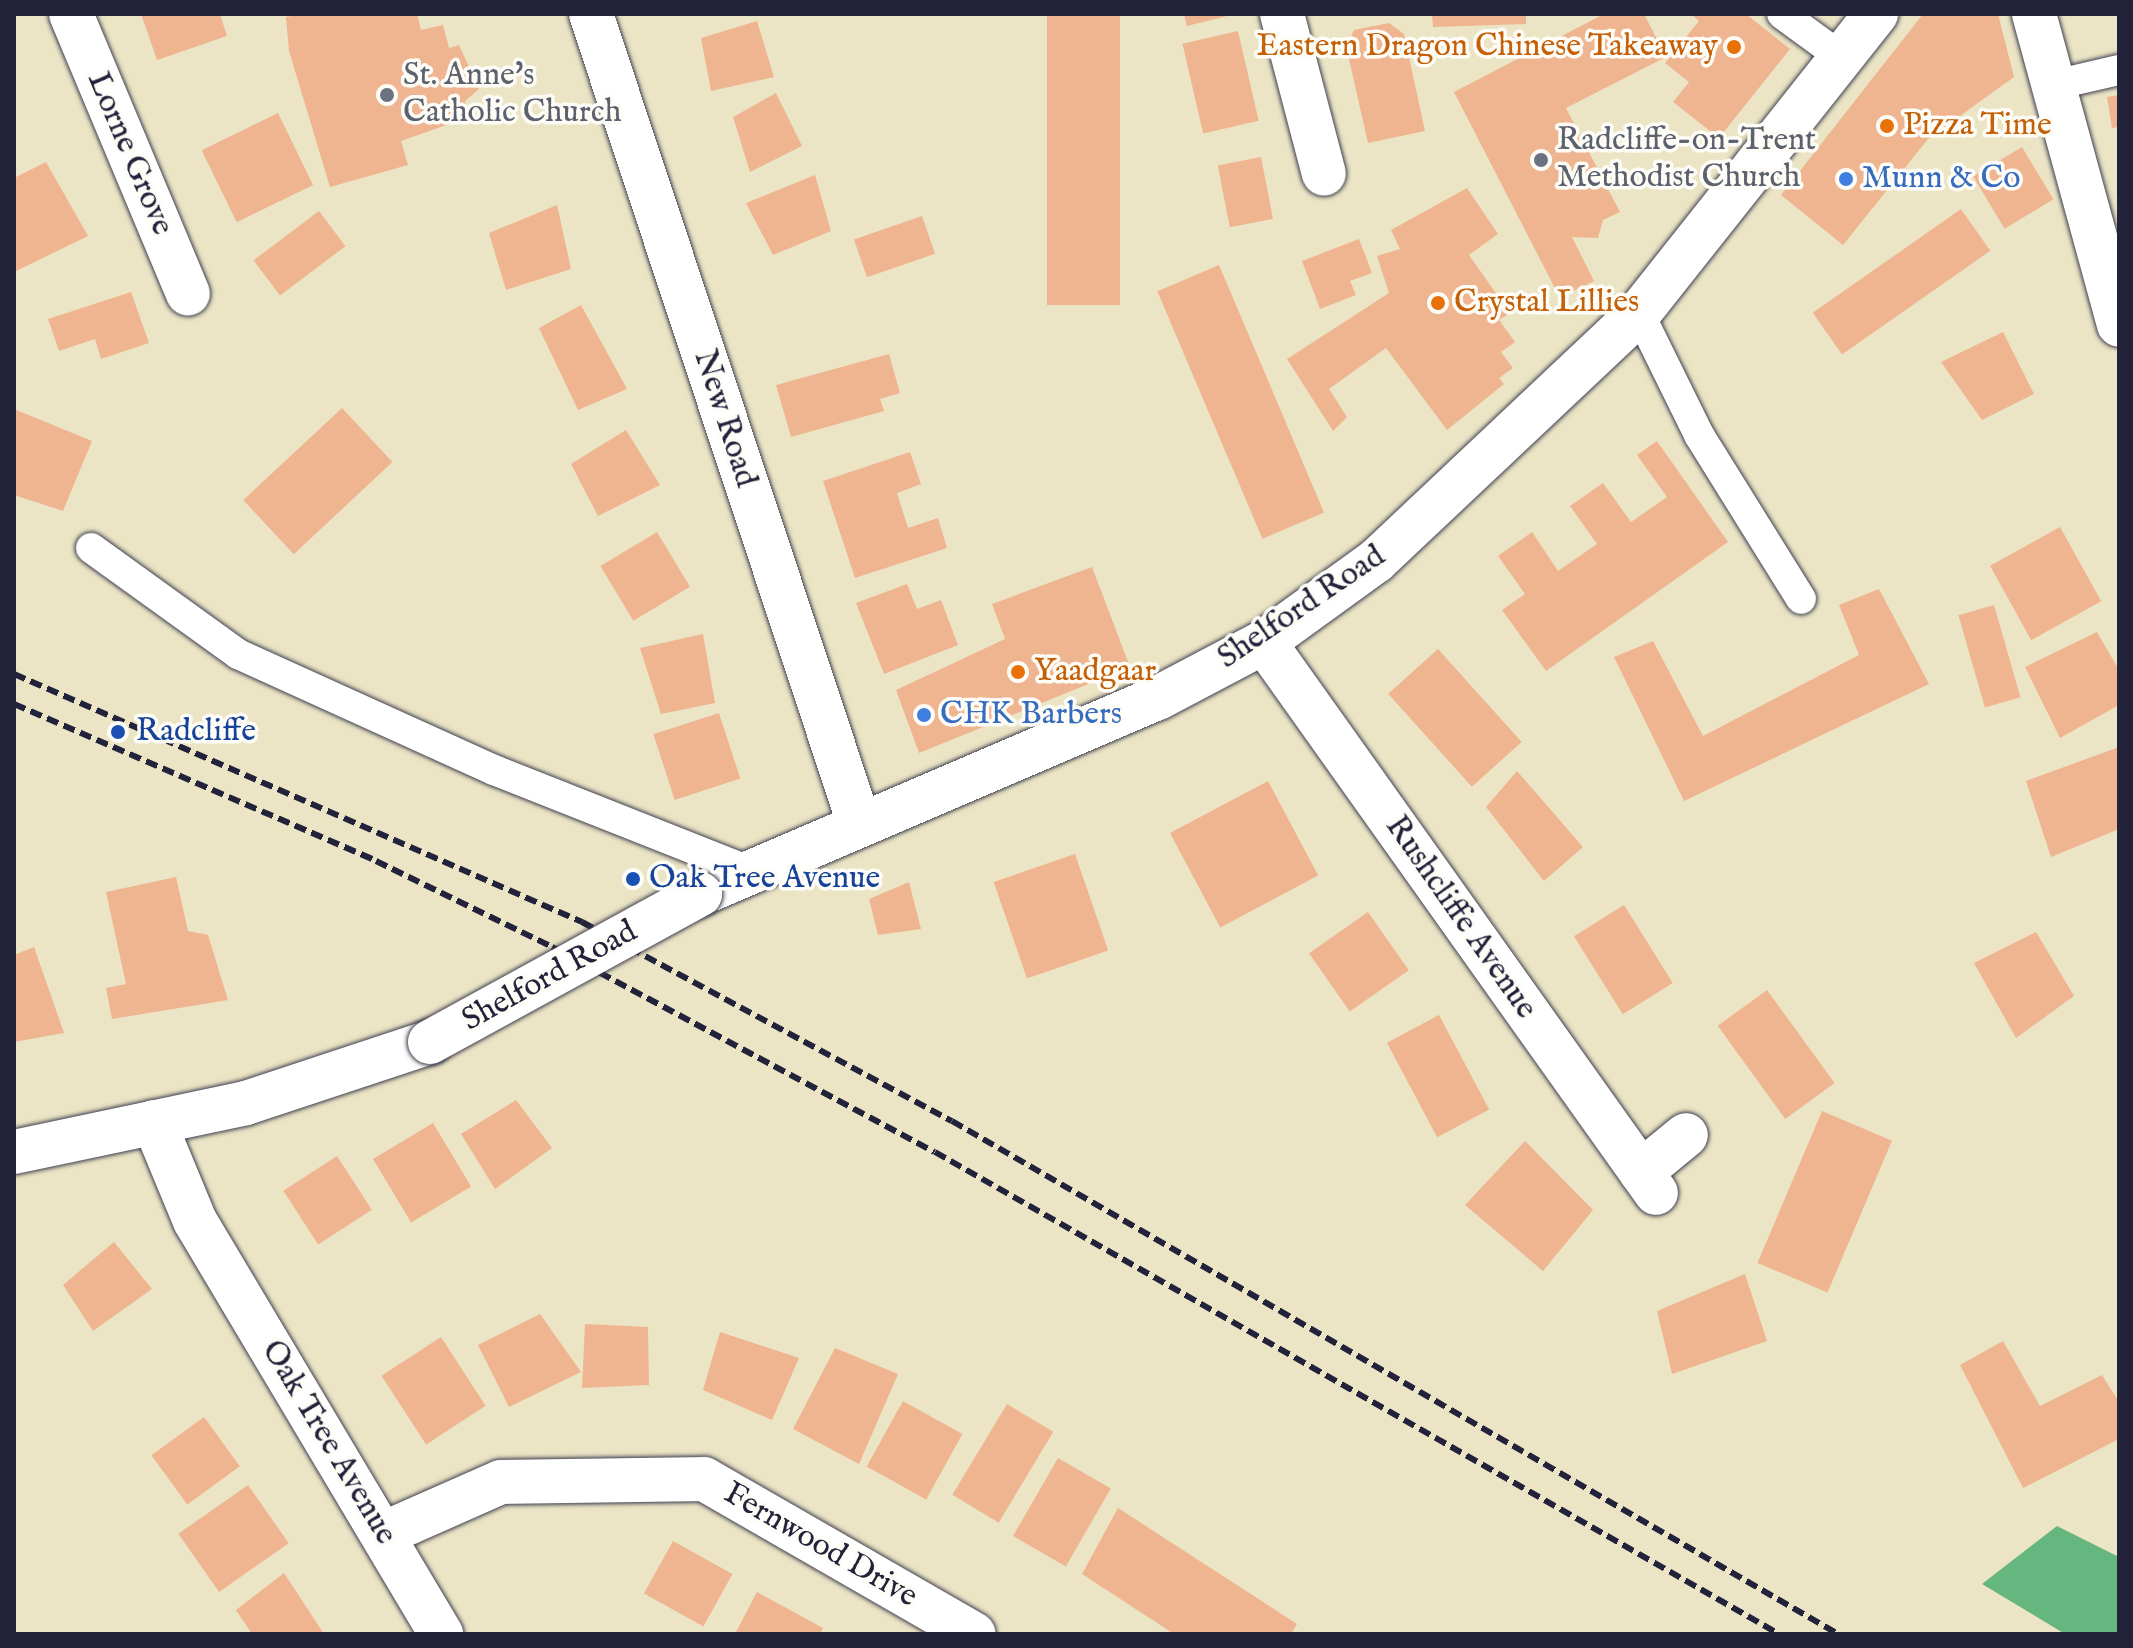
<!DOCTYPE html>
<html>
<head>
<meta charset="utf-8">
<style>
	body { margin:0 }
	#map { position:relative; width:2133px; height:1648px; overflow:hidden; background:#ebe5c5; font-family:"IM FELL English",serif }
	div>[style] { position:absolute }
	.forest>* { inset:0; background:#66b680 }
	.building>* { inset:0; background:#efb590; transform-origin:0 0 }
	.roads { filter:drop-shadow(0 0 2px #403f50) drop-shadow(0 0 2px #403f50) }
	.service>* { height:30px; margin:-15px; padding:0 15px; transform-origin:15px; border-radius:15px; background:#fff }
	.minor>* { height:44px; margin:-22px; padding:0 22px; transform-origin:22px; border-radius:22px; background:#fff }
	.tertiary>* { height:44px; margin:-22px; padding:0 22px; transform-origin:22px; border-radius:22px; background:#fff }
	.rail>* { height:6px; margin-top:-3px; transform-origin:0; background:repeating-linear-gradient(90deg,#22223b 0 12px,transparent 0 18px) }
	.bridges { filter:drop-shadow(0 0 2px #403f50) drop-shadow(0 0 2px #403f50) }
	.tertiary-bridge>* { height:44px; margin:-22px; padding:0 22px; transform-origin:22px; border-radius:22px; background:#fff }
	.dots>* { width:22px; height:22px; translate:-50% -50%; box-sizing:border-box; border:4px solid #fdfcf7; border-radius:50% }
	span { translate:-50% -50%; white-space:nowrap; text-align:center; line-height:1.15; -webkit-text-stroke:7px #fdfcf7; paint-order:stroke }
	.food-label { font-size:32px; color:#c56008 }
	.right { translate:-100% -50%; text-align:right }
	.left { translate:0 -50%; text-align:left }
	.worship-label { font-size:32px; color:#5b616d }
	.street-label { font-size:32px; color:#22223b }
	.shop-label { font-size:32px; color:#366cbe }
	.transit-label { font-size:32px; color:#164399 }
	.frame { position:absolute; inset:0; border:16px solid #22223b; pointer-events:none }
</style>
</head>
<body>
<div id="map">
	<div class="forest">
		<i style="clip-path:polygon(2057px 1526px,2119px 1557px,2119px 1634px,2065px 1634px,1982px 1584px)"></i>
	</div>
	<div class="building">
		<i style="clip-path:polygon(141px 14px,220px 14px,227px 36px,157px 60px)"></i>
		<i style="clip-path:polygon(302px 14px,417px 14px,421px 30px,443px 25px,449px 48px,459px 45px,479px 89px,465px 101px,469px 117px,401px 141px,408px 165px,330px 187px,289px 51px,286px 17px)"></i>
		<i style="left:1047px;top:14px;width:73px;height:291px"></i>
		<i style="clip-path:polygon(1184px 14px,1231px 14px,1231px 15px,1187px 26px)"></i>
		<i style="clip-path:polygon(1432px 14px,1526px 14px,1526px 24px,1433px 27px)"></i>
		<i style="clip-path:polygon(1604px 14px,1644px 14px,1666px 57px,1566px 108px,1620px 212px,1603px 220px,1598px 238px,1572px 237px,1594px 281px,1560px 298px,1454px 92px)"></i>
		<i style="clip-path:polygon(1691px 14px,1746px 14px,1790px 49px,1719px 138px,1673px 102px,1689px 82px,1665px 63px,1699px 21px)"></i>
		<i style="clip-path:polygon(1923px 14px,1998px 14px,2014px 77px,1928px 139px,1843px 245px,1781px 195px)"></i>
		<i style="clip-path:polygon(757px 21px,774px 77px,711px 91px,701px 38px)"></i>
		<i style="clip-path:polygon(1389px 23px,1404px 34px,1425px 131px,1368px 143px,1346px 46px,1354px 30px)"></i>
		<i style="left:1238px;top:31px;width:92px;height:57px;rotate:77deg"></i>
		<i style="clip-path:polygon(776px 93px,802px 146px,750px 172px,733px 117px)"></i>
		<i style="clip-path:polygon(2119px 95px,2119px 127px,2112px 128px,2107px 97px)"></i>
		<i style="left:278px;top:113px;width:80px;height:85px;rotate:64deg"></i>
		<i style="left:2022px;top:147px;width:61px;height:57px;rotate:59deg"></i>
		<i style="left:1261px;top:157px;width:63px;height:44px;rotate:79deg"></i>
		<i style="clip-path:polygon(46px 162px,88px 236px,14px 272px,14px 178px)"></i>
		<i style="clip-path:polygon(815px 175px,831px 231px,773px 255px,746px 203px)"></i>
		<i style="clip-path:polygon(1467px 188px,1498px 234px,1469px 255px,1510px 313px,1499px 320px,1515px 342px,1501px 352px,1513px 368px,1499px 378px,1504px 384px,1447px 430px,1386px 348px,1329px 389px,1347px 417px,1333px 431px,1287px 359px,1389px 293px,1377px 256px,1400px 249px,1391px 230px)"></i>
		<i style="clip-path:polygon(557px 205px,571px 269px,506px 290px,489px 233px)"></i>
		<i style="left:1961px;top:209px;width:51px;height:181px;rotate:55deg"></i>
		<i style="left:319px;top:211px;width:44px;height:82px;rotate:53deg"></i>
		<i style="left:922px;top:216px;width:40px;height:72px;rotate:71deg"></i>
		<i style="clip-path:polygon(1359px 239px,1372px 273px,1350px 281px,1356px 295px,1320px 309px,1302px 261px)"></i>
		<i style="left:1219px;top:265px;width:269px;height:67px;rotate:67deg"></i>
		<i style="clip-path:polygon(131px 292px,149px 343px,101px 359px,95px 339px,59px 351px,48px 319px)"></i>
		<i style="clip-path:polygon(581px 305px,627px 389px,578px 410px,539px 328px)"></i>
		<i style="clip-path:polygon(2003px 332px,2034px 394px,1982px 420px,1941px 362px)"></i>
		<i style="clip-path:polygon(889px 354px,900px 393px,880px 399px,884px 411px,791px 437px,776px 385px)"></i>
		<i style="left:342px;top:408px;width:74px;height:135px;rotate:47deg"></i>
		<i style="clip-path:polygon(14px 409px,92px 441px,63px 511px,14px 495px)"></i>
		<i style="clip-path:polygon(626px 430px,660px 485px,598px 516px,571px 464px)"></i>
		<i style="clip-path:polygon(1657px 441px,1728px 542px,1546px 671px,1502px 610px,1525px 594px,1498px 556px,1532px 532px,1558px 571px,1597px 544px,1570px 506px,1603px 483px,1631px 522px,1667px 497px,1637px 455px)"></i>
		<i style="clip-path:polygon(910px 452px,921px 484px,897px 493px,908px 528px,938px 518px,947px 548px,855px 578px,823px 481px)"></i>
		<i style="left:2060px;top:527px;width:85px;height:80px;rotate:61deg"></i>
		<i style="left:657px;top:532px;width:64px;height:66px;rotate:59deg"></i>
		<i style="clip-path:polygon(1092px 567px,1130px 667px,919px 753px,896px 690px,1005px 639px,992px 604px)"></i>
		<i style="clip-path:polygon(907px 584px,917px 609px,941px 600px,958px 645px,884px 674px,856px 603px)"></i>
		<i style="clip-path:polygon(1879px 589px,1929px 684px,1684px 801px,1614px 657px,1653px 641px,1703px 736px,1859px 655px,1839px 605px)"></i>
		<i style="left:1994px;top:605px;width:96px;height:37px;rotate:74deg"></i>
		<i style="clip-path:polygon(2097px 632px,2119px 670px,2119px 705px,2060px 738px,2025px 667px)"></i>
		<i style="clip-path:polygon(703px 634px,715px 703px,661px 714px,640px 648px)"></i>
		<i style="left:1438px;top:649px;width:125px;height:67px;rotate:48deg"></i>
		<i style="left:719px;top:713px;width:69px;height:69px;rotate:72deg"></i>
		<i style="clip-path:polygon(2119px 747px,2119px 829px,2051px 857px,2026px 781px)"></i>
		<i style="clip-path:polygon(1517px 771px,1583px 847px,1544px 881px,1486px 807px)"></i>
		<i style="left:1268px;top:781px;width:107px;height:111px;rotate:62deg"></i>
		<i style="left:1075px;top:854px;width:102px;height:86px;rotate:71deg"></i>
		<i style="clip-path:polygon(176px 877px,188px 931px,208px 935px,228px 1000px,112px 1019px,106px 988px,126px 984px,106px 892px)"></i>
		<i style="clip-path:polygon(909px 882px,921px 929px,878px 935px,869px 899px)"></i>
		<i style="left:1624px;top:905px;width:92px;height:59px;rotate:58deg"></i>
		<i style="left:1368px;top:912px;width:71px;height:72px;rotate:55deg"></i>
		<i style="clip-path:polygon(2036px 932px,2074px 996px,2016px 1038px,1974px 963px)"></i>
		<i style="clip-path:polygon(34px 947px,64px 1033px,14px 1042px,14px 955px)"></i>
		<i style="left:1767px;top:990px;width:115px;height:61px;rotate:54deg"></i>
		<i style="left:1439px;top:1015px;width:107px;height:59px;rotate:62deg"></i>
		<i style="clip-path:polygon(516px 1100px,552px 1148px,495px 1189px,461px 1134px)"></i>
		<i style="left:1822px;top:1111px;width:76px;height:165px;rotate:23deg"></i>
		<i style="left:433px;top:1123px;width:74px;height:70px;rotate:59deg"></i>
		<i style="clip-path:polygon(1525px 1141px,1593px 1210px,1543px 1271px,1465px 1205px)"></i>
		<i style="left:337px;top:1156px;width:64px;height:64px;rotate:57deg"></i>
		<i style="clip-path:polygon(114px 1242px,152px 1289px,93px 1331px,63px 1285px)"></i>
		<i style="clip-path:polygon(1745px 1274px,1767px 1341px,1672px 1374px,1657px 1311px)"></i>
		<i style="clip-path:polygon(540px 1314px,581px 1372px,509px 1407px,478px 1345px)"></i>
		<i style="clip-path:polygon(585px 1324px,648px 1327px,649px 1385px,582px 1388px)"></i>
		<i style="clip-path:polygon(720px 1332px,799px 1358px,772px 1420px,703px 1390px)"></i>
		<i style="left:441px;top:1337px;width:82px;height:71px;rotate:57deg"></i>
		<i style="clip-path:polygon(2003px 1341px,2040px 1406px,2102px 1375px,2119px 1402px,2119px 1439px,2023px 1488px,1960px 1365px)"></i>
		<i style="clip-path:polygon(835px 1348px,898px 1374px,859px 1464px,793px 1429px)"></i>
		<i style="left:903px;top:1401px;width:68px;height:75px;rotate:29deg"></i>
		<i style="left:1007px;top:1404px;width:54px;height:106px;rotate:31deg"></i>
		<i style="left:204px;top:1417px;width:61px;height:65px;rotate:54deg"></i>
		<i style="left:1058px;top:1458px;width:61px;height:90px;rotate:30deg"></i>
		<i style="left:248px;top:1485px;width:71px;height:85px;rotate:55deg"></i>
		<i style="clip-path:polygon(1118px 1508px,1297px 1624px,1291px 1634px,1174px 1634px,1082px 1574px)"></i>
		<i style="left:673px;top:1541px;width:68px;height:60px;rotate:29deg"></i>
		<i style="clip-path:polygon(284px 1573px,324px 1634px,252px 1634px,236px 1610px)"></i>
		<i style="clip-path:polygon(757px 1592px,823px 1628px,820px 1634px,735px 1634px)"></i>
	</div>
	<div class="roads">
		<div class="service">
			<i style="left:1782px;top:14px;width:73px;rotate:36.1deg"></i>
			<i style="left:2054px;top:85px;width:67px;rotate:-13deg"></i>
			<i style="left:1639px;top:313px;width:136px;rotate:63.8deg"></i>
			<i style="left:1699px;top:435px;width:193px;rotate:58.1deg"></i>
			<i style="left:91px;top:548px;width:181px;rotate:35.8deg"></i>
			<i style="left:238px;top:654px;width:281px;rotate:24.4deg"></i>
			<i style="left:494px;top:770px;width:277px;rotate:21.6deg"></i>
		</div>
		<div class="minor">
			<i style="left:71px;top:14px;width:303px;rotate:67.3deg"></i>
			<i style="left:591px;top:14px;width:852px;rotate:71.67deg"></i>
			<i style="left:1282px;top:14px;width:165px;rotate:75.3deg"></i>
			<i style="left:2034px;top:14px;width:322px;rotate:74.7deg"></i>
			<i style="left:1264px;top:642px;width:676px;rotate:54.57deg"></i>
			<i style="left:154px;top:1122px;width:107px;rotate:67.5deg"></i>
			<i style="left:195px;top:1221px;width:481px;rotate:59.2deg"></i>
			<i style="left:1641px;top:1172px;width:58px;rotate:-39.4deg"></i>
			<i style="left:383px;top:1534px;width:129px;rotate:-23.8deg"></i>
			<i style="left:501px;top:1482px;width:203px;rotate:-0.8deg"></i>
			<i style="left:704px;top:1479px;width:311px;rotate:29.9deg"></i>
		</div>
		<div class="tertiary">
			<i style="left:700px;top:894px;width:498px;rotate:-23.2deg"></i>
			<i style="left:1158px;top:698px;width:120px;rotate:-27.8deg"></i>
			<i style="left:1264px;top:642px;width:138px;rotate:-35.9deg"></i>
			<i style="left:1376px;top:561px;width:361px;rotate:-43.3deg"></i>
			<i style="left:1639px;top:313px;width:382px;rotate:-51.6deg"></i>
			<i style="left:14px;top:1152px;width:237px;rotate:-11.9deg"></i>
			<i style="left:246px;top:1103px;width:194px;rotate:-18.3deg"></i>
		</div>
	</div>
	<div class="rail">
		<i style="left:14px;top:674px;width:620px;rotate:23.59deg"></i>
		<i style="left:582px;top:922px;width:420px;rotate:28.3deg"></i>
		<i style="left:952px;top:1121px;width:1024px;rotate:30.07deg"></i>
		<i style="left:14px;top:704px;width:395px;rotate:23.4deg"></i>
		<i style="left:376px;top:861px;width:196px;rotate:26deg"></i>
		<i style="left:552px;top:947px;width:434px;rotate:28.2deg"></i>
		<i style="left:935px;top:1152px;width:972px;rotate:29.73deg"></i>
	</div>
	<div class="bridges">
		<div class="tertiary-bridge">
			<i style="left:430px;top:1042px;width:308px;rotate:-28.7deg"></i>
		</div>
	</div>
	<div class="dots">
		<i style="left:1734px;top:47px;background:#e8710a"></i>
		<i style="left:387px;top:95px;background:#6b7280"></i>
		<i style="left:1887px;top:126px;background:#e8710a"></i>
		<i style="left:1541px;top:160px;background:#6b7280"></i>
		<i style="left:1846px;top:179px;background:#3f7fe0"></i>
		<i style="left:1438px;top:303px;background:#e8710a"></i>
		<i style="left:1018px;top:672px;background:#e8710a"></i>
		<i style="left:924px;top:715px;background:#3f7fe0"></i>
		<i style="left:118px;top:732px;background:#1a4fb4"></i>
		<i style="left:633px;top:879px;background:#1a4fb4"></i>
	</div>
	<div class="food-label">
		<span class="right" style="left:1718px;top:47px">Eastern Dragon Chinese Takeaway</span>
		<span class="left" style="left:1903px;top:126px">Pizza Time</span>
		<span class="left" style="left:1454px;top:303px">Crystal Lillies</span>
		<span class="left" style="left:1034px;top:672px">Yaadgaar</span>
	</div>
	<div class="worship-label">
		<span class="left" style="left:403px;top:95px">St. Anne's<br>Catholic Church</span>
		<span class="left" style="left:1557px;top:160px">Radcliffe-on-Trent<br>Methodist Church</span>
	</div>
	<div class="street-label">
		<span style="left:129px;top:154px;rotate:67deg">Lorne Grove</span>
		<span style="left:724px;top:419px;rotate:72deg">New Road</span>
		<span style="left:1302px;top:608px;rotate:-34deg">Shelford Road</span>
		<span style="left:1460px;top:918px;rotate:55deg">Rushcliffe Avenue</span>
		<span style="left:550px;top:977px;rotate:-29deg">Shelford Road</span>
		<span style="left:328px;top:1443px;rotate:59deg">Oak Tree Avenue</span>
		<span style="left:820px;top:1546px;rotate:30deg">Fernwood Drive</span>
	</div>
	<div class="shop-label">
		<span class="left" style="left:1862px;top:179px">Munn &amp; Co</span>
		<span class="left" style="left:940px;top:715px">CHK Barbers</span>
	</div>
	<div class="transit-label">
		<span class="left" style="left:136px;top:732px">Radcliffe</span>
		<span class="left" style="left:649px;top:879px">Oak Tree Avenue</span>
	</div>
	<div class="frame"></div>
</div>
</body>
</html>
